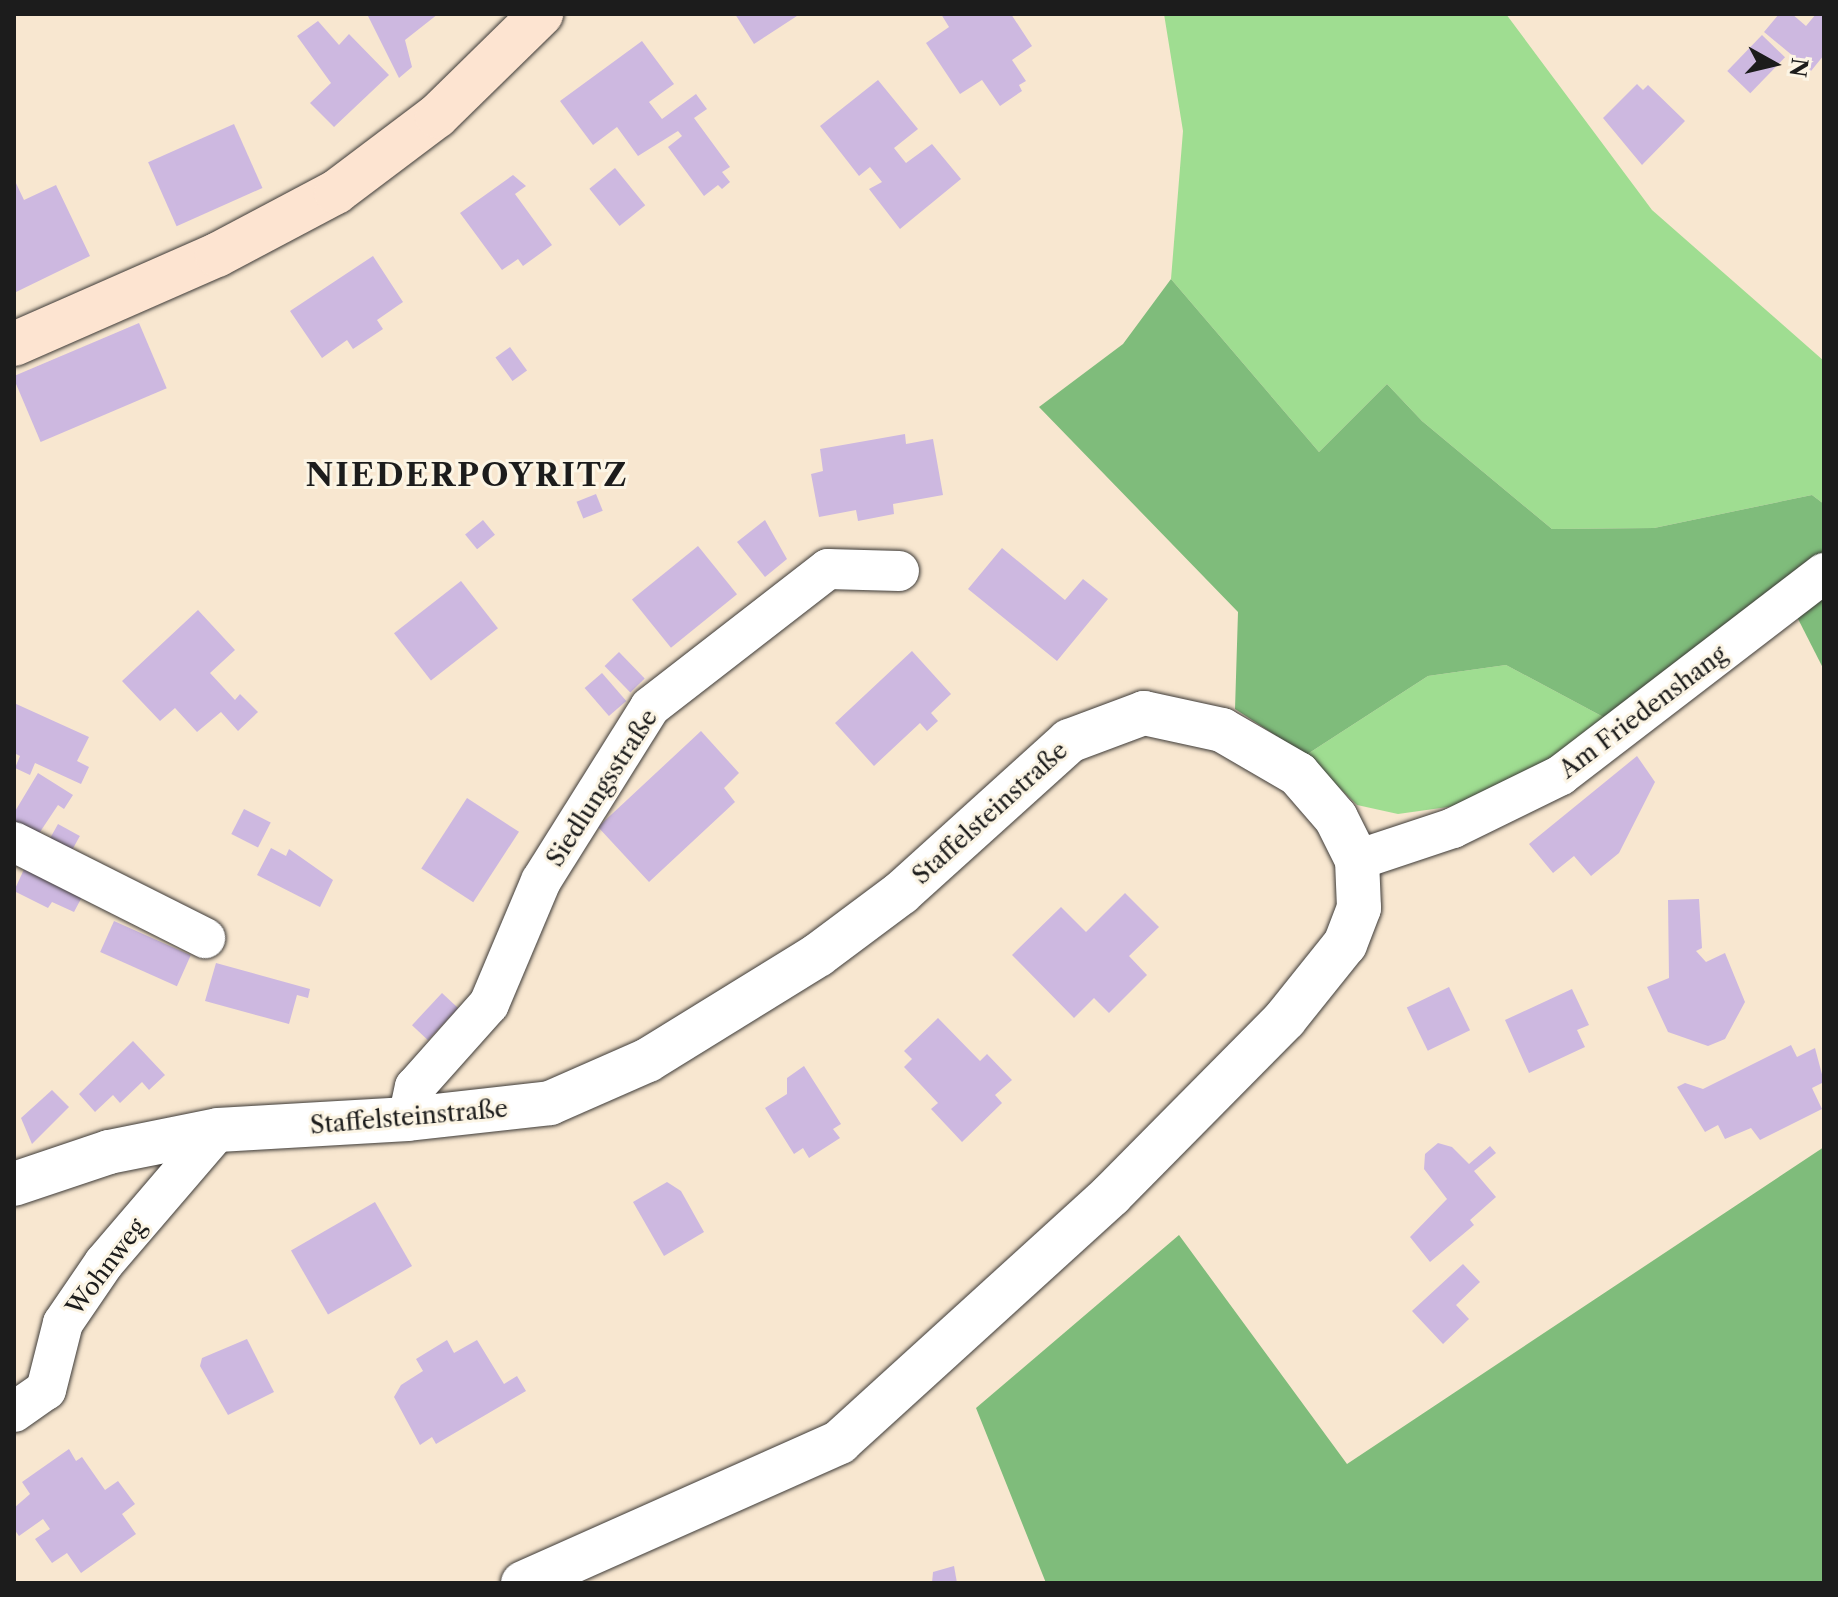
<!DOCTYPE html>
<html>
<head>
<meta charset="utf-8">
<style>
	body { margin:0 }
	#map { position:relative; width:1838px; height:1597px; overflow:hidden; background:#f8e7d0; font-family:"Libre Caslon Text",serif }
	div>[style] { position:absolute }
	.green>* { inset:0; background:#9fdd91 }
	.forest>* { inset:0; background:#7fbc7b }
	.building>* { inset:0; background:#cdb8e0; transform-origin:0 0 }
	.roads { filter:drop-shadow(0 0 2px #3d3a37) drop-shadow(0 0 2px #3d3a37) }
	.minor>* { height:40px; margin:-20px; padding:0 20px; transform-origin:20px; border-radius:20px; background:#fff }
	.tertiary>* { height:44px; margin:-22px; padding:0 22px; transform-origin:22px; border-radius:22px; background:#fff }
	.secondary>* { height:44px; margin:-22px; padding:0 22px; transform-origin:22px; border-radius:22px; background:#fde4d1 }
	span { translate:-50% -50%; white-space:nowrap; text-align:center; line-height:1.15; -webkit-text-stroke:6px #fcf5e5; paint-order:stroke }
	.street-label { font-size:24px; color:#1c1c1c }
	.district-label { font-size:32px; color:#1c1c1c; font-weight:700; letter-spacing:2px }
	.frame { position:absolute; inset:0; border:16px solid #1c1c1c; pointer-events:none }
	.north { position:absolute; left:1734px; top:24px; width:80px; height:80px; -webkit-text-stroke:6px #fcf5e5; paint-order:stroke; rotate:98deg; font-size:22px; font-weight:700; line-height:32px; text-align:center; color:#1c1c1c }
	.north::after { content:''; display:block; margin:auto; width:28px; height:36px; background:#1c1c1c; clip-path:polygon(50% 0,100% 100%,50% 72%,0 100%) }
</style>
</head>
<body>
<div id="map">
	<div class="green">
		<i style="clip-path:polygon(1164px 14px,1506px 14px,1652px 210px,1824px 361px,1824px 504px,1812px 495px,1654px 528px,1552px 529px,1422px 421px,1387px 384px,1319px 452px,1171px 279px,1183px 131px)"></i>
		<i style="clip-path:polygon(1506px 665px,1609px 720px,1555px 762px,1455px 806px,1398px 814px,1357px 805px,1306px 755px,1428px 676px)"></i>
	</div>
	<div class="forest">
		<i style="clip-path:polygon(1171px 279px,1319px 452px,1387px 384px,1422px 421px,1552px 529px,1654px 528px,1812px 495px,1824px 504px,1824px 552px,1609px 720px,1506px 665px,1428px 676px,1306px 755px,1235px 709px,1238px 612px,1039px 407px,1123px 344px)"></i>
		<i style="clip-path:polygon(1824px 590px,1824px 670px,1795px 613px)"></i>
		<i style="clip-path:polygon(1824px 1147px,1824px 1583px,1046px 1583px,976px 1408px,1179px 1235px,1347px 1464px)"></i>
	</div>
	<div class="building">
		<i style="clip-path:polygon(367px 14px,438px 14px,405px 40px,412px 67px,399px 78px)"></i>
		<i style="clip-path:polygon(735px 14px,800px 14px,754px 44px)"></i>
		<i style="clip-path:polygon(941px 14px,1011px 14px,1032px 46px,1012px 60px,1026px 81px,1019px 85px,1022px 91px,1000px 106px,982px 80px,960px 94px,926px 43px,949px 27px)"></i>
		<i style="clip-path:polygon(1779px 14px,1792px 14px,1806px 26px,1816px 14px,1824px 14px,1824px 55px,1811px 71px,1764px 32px)"></i>
		<i style="clip-path:polygon(318px 21px,339px 45px,349px 34px,389px 75px,334px 127px,310px 103px,331px 83px,297px 36px)"></i>
		<i style="left:1762px;top:35px;width:32px;height:50px;rotate:44deg"></i>
		<i style="clip-path:polygon(642px 41px,674px 84px,649px 102px,662px 119px,696px 94px,707px 109px,694px 118px,730px 167px,722px 172px,730px 182px,722px 189px,718px 185px,704px 196px,668px 147px,682px 136px,678px 131px,638px 156px,617px 127px,593px 145px,560px 101px)"></i>
		<i style="clip-path:polygon(878px 80px,918px 129px,894px 148px,906px 163px,932px 144px,961px 179px,900px 229px,869px 189px,882px 182px,870px 167px,859px 176px,820px 126px)"></i>
		<i style="clip-path:polygon(1637px 84px,1643px 90px,1648px 85px,1685px 121px,1642px 165px,1603px 118px)"></i>
		<i style="left:234px;top:124px;width:70px;height:94px;rotate:66deg"></i>
		<i style="left:615px;top:168px;width:48px;height:33px;rotate:51deg"></i>
		<i style="clip-path:polygon(513px 175px,526px 186px,515px 194px,552px 245px,523px 266px,518px 259px,502px 270px,460px 213px)"></i>
		<i style="clip-path:polygon(14px 179px,24px 200px,56px 185px,90px 256px,14px 293px)"></i>
		<i style="clip-path:polygon(373px 256px,403px 302px,377px 320px,383px 329px,353px 349px,347px 340px,322px 358px,290px 311px)"></i>
		<i style="left:139px;top:323px;width:71px;height:137px;rotate:67deg"></i>
		<i style="left:510px;top:347px;width:29px;height:18px;rotate:54deg"></i>
		<i style="clip-path:polygon(905px 434px,906px 444px,933px 439px,943px 495px,893px 504px,894px 514px,858px 521px,856px 510px,819px 517px,811px 474px,823px 471px,820px 449px)"></i>
		<i style="left:596px;top:494px;width:18px;height:21px;rotate:68deg"></i>
		<i style="left:483px;top:520px;width:19px;height:23px;rotate:51deg"></i>
		<i style="clip-path:polygon(765px 520px,787px 559px,765px 577px,737px 542px)"></i>
		<i style="left:698px;top:546px;width:62px;height:85px;rotate:51deg"></i>
		<i style="clip-path:polygon(1002px 548px,1065px 600px,1083px 579px,1108px 599px,1057px 661px,968px 589px)"></i>
		<i style="left:461px;top:581px;width:60px;height:85px;rotate:52deg"></i>
		<i style="clip-path:polygon(198px 610px,235px 650px,210px 673px,235px 700px,240px 694px,258px 712px,238px 731px,221px 712px,197px 732px,175px 708px,160px 721px,122px 681px)"></i>
		<i style="clip-path:polygon(912px 651px,951px 694px,931px 713px,938px 721px,927px 731px,920px 723px,874px 766px,835px 723px)"></i>
		<i style="left:619px;top:652px;width:37px;height:20px;rotate:46deg"></i>
		<i style="left:602px;top:673px;width:37px;height:23px;rotate:49deg"></i>
		<i style="clip-path:polygon(14px 703px,89px 737px,77px 761px,89px 767px,81px 784px,35px 763px,30px 775px,15px 768px,20px 756px,14px 753px)"></i>
		<i style="clip-path:polygon(701px 731px,739px 773px,724px 788px,735px 802px,649px 882px,598px 827px)"></i>
		<i style="clip-path:polygon(1637px 756px,1655px 782px,1619px 853px,1591px 876px,1574px 856px,1553px 873px,1529px 844px)"></i>
		<i style="clip-path:polygon(38px 773px,73px 795px,64px 809px,58px 805px,34px 841px,14px 830px,14px 813px)"></i>
		<i style="left:467px;top:798px;width:62px;height:84px;rotate:33deg"></i>
		<i style="left:244px;top:809px;width:30px;height:28px;rotate:27deg"></i>
		<i style="left:58px;top:824px;width:25px;height:20px;rotate:29deg"></i>
		<i style="clip-path:polygon(271px 848px,286px 856px,289px 849px,333px 880px,320px 907px,257px 875px)"></i>
		<i style="clip-path:polygon(26px 865px,84px 893px,74px 912px,52px 902px,48px 908px,14px 891px)"></i>
		<i style="clip-path:polygon(1125px 893px,1159px 927px,1129px 956px,1147px 975px,1109px 1013px,1094px 998px,1074px 1018px,1012px 955px,1061px 907px,1086px 932px)"></i>
		<i style="clip-path:polygon(1699px 899px,1702px 948px,1696px 951px,1706px 962px,1725px 953px,1745px 1002px,1725px 1039px,1708px 1046px,1668px 1032px,1647px 987px,1669px 978px,1668px 900px)"></i>
		<i style="left:114px;top:921px;width:84px;height:34px;rotate:24deg"></i>
		<i style="clip-path:polygon(216px 963px,310px 989px,308px 998px,297px 995px,289px 1024px,205px 1001px)"></i>
		<i style="left:1449px;top:987px;width:48px;height:47px;rotate:64deg"></i>
		<i style="clip-path:polygon(1572px 989px,1589px 1025px,1577px 1030px,1585px 1047px,1529px 1073px,1505px 1020px)"></i>
		<i style="left:442px;top:993px;width:22px;height:44px;rotate:43deg"></i>
		<i style="clip-path:polygon(938px 1018px,980px 1061px,987px 1054px,1012px 1080px,995px 1095px,1002px 1103px,962px 1142px,931px 1109px,938px 1103px,904px 1067px,912px 1059px,904px 1051px)"></i>
		<i style="clip-path:polygon(133px 1041px,165px 1075px,149px 1090px,142px 1082px,120px 1103px,113px 1095px,95px 1112px,79px 1094px)"></i>
		<i style="clip-path:polygon(1791px 1045px,1797px 1057px,1815px 1048px,1824px 1082px,1812px 1088px,1822px 1109px,1760px 1140px,1751px 1128px,1725px 1139px,1718px 1125px,1705px 1132px,1677px 1087px,1685px 1083px,1703px 1089px)"></i>
		<i style="clip-path:polygon(804px 1066px,841px 1124px,833px 1129px,840px 1138px,809px 1158px,803px 1148px,794px 1154px,765px 1108px,787px 1094px,787px 1078px)"></i>
		<i style="clip-path:polygon(52px 1090px,69px 1107px,32px 1144px,21px 1118px)"></i>
		<i style="clip-path:polygon(1438px 1143px,1452px 1147px,1469px 1164px,1490px 1146px,1496px 1153px,1474px 1171px,1496px 1197px,1470px 1220px,1474px 1225px,1430px 1262px,1410px 1237px,1447px 1199px,1424px 1169px,1425px 1154px)"></i>
		<i style="clip-path:polygon(667px 1182px,681px 1191px,704px 1232px,664px 1256px,633px 1202px)"></i>
		<i style="left:375px;top:1202px;width:74px;height:97px;rotate:60deg"></i>
		<i style="clip-path:polygon(1463px 1264px,1480px 1282px,1456px 1305px,1469px 1319px,1443px 1344px,1412px 1311px)"></i>
		<i style="clip-path:polygon(247px 1339px,274px 1392px,228px 1415px,200px 1366px,202px 1358px)"></i>
		<i style="clip-path:polygon(447px 1340px,454px 1353px,477px 1340px,504px 1384px,517px 1376px,526px 1391px,436px 1444px,432px 1437px,420px 1445px,394px 1397px,401px 1385px,423px 1371px,416px 1359px)"></i>
		<i style="clip-path:polygon(69px 1449px,76px 1461px,82px 1457px,105px 1490px,118px 1481px,135px 1504px,122px 1514px,136px 1534px,81px 1573px,67px 1553px,52px 1563px,35px 1539px,50px 1529px,43px 1519px,19px 1536px,14px 1529px,14px 1508px,30px 1494px,22px 1482px)"></i>
		<i style="clip-path:polygon(954px 1566px,957px 1583px,932px 1583px,933px 1572px)"></i>
	</div>
	<div class="roads">
		<div class="minor">
			<i style="left:14px;top:842px;width:214px;rotate:26.7deg"></i>
			<i style="left:1357px;top:860px;width:101px;rotate:-18.4deg"></i>
			<i style="left:1453px;top:828px;width:120px;rotate:-26.1deg"></i>
			<i style="left:1561px;top:775px;width:332px;rotate:-37.5deg"></i>
			<i style="left:408px;top:1119px;width:33px;rotate:-78deg"></i>
			<i style="left:415px;top:1087px;width:111px;rotate:-48.3deg"></i>
			<i style="left:489px;top:1004px;width:134px;rotate:-67.1deg"></i>
			<i style="left:541px;top:881px;width:205px;rotate:-57.9deg"></i>
			<i style="left:650px;top:707px;width:225px;rotate:-37.8deg"></i>
			<i style="left:828px;top:569px;width:71px;rotate:1.6deg"></i>
			<i style="left:14px;top:1412px;width:39px;rotate:-35deg"></i>
			<i style="left:46px;top:1390px;width:69px;rotate:-75.8deg"></i>
			<i style="left:63px;top:1323px;width:73px;rotate:-55.7deg"></i>
			<i style="left:104px;top:1263px;width:175px;rotate:-49.4deg"></i>
		</div>
		<div class="tertiary">
			<i style="left:14px;top:1184px;width:100px;rotate:-18.6deg"></i>
			<i style="left:109px;top:1152px;width:111px;rotate:-11.4deg"></i>
			<i style="left:218px;top:1130px;width:190px;rotate:-3.3deg"></i>
			<i style="left:408px;top:1119px;width:143px;rotate:-6.4deg"></i>
			<i style="left:550px;top:1103px;width:107px;rotate:-23.7deg"></i>
			<i style="left:648px;top:1060px;width:200px;rotate:-31.7deg"></i>
			<i style="left:818px;top:955px;width:104px;rotate:-36.8deg"></i>
			<i style="left:901px;top:893px;width:227px;rotate:-42.1deg"></i>
			<i style="left:1069px;top:741px;width:80px;rotate:-20.5deg"></i>
			<i style="left:1144px;top:713px;width:80px;rotate:12.3deg"></i>
			<i style="left:1222px;top:730px;width:88px;rotate:30.1deg"></i>
			<i style="left:1298px;top:774px;width:58px;rotate:49.2deg"></i>
			<i style="left:1336px;top:818px;width:47px;rotate:63.4deg"></i>
			<i style="left:1357px;top:860px;width:48px;rotate:87.6deg"></i>
			<i style="left:1359px;top:908px;width:39px;rotate:111deg"></i>
			<i style="left:1345px;top:944px;width:96px;rotate:128.7deg"></i>
			<i style="left:1285px;top:1019px;width:247px;rotate:134.7deg"></i>
			<i style="left:1111px;top:1195px;width:367px;rotate:137.7deg"></i>
			<i style="left:840px;top:1442px;width:347px;rotate:156deg"></i>
		</div>
		<div class="secondary">
			<i style="left:14px;top:344px;width:222px;rotate:-23.7deg"></i>
			<i style="left:217px;top:255px;width:135px;rotate:-27.9deg"></i>
			<i style="left:336px;top:192px;width:126px;rotate:-37deg"></i>
			<i style="left:437px;top:116px;width:146px;rotate:-44.4deg"></i>
		</div>
	</div>
	<div class="street-label">
		<span style="left:1643px;top:712px;rotate:-37deg">Am Friedenshang</span>
		<span style="left:602px;top:788px;rotate:-57deg">Siedlungsstraße</span>
		<span style="left:990px;top:813px;rotate:-42deg">Staffelsteinstraße</span>
		<span style="left:409px;top:1117px;rotate:-5deg">Staffelsteinstraße</span>
		<span style="left:106px;top:1267px;rotate:-53deg">Wohnweg</span>
	</div>
	<div class="district-label">
		<span style="left:467px;top:475px">NIEDERPOYRITZ</span>
	</div>
	<div class="frame"></div>
	<div class="north">N</div>
</div>
</body>
</html>
